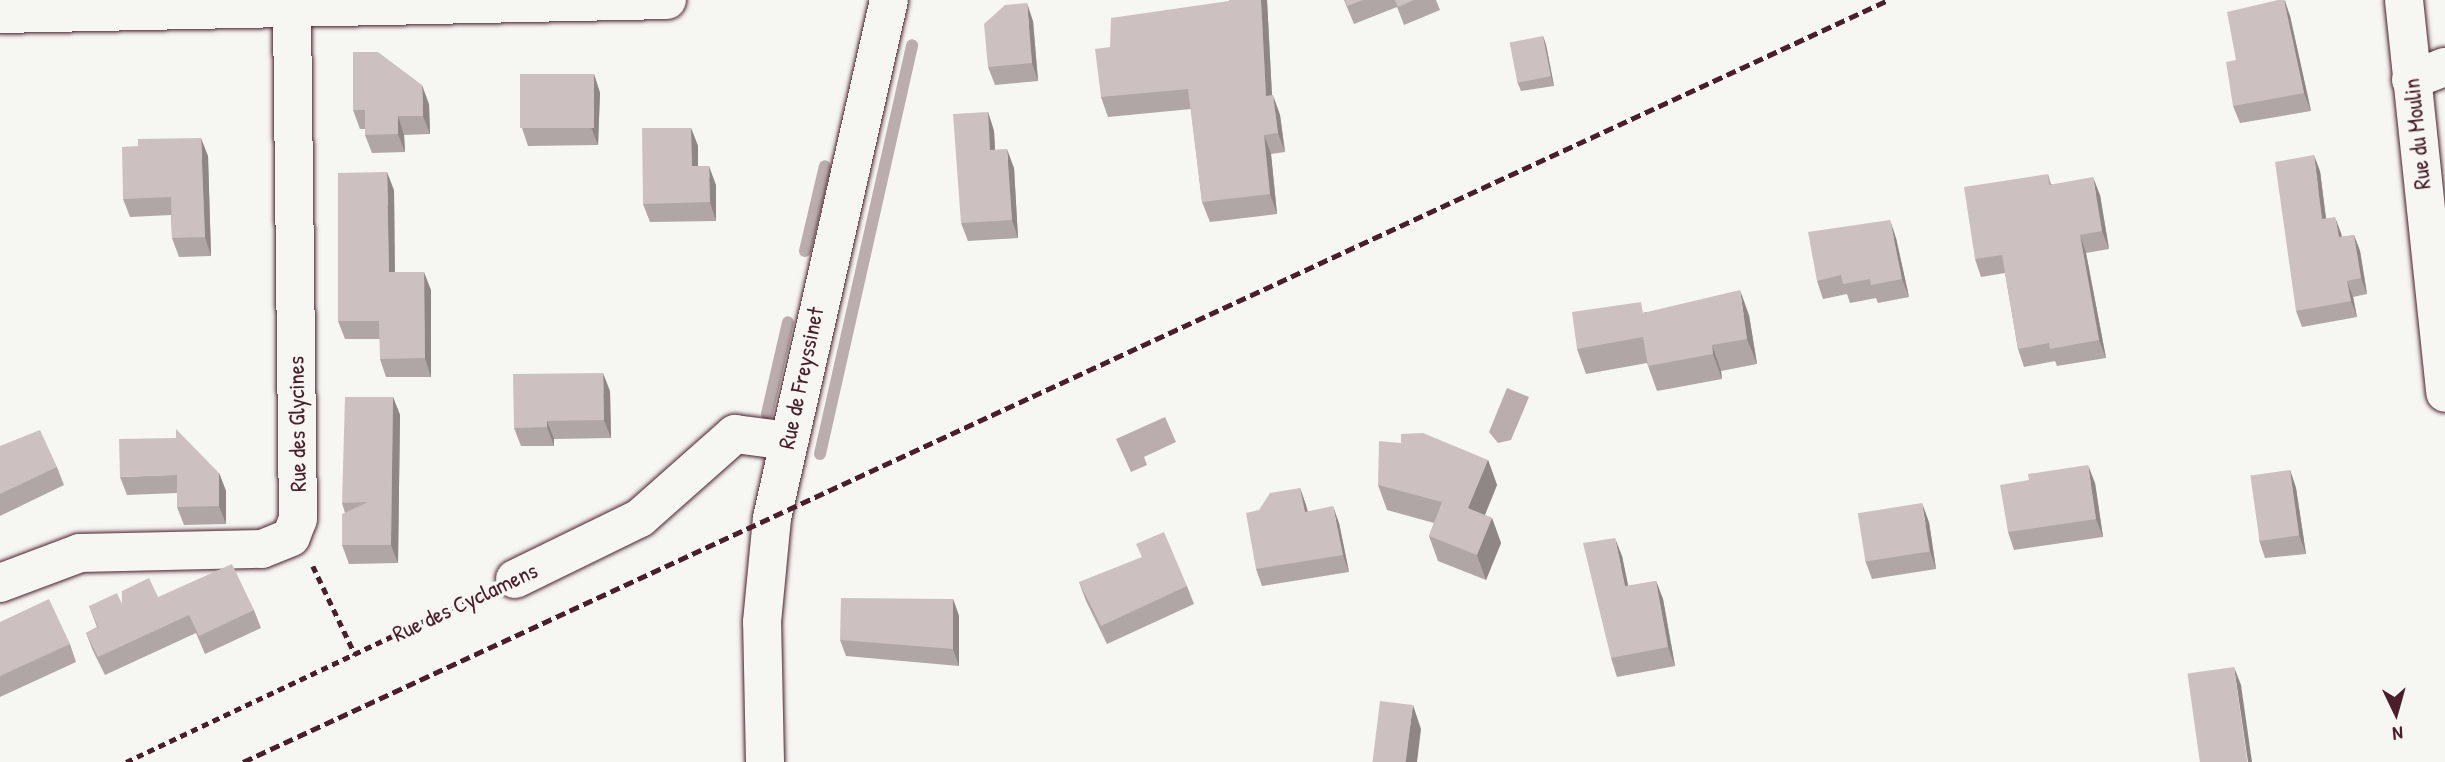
<!DOCTYPE html>
<html>
<head>
<meta charset="utf-8">
<style>
	body { margin:0 }
	#map { position:relative; width:2445px; height:762px; overflow:hidden; background:#f6f6f2; font-family:"Patrick Hand",sans-serif }
	div>[style] { position:absolute }
	.water>* { inset:0; background:#bbadae }
	.stream>* { height:12px; margin:-6px; padding:0 6px; transform-origin:6px; border-radius:6px; background:#bbadae }
	.path>* { height:4.5px; margin-top:-2.25px; transform-origin:0; background:repeating-linear-gradient(90deg,#4a1f2b 0 7px,transparent 0 12px) }
	.roads { filter:drop-shadow(0 0 2px #4a1f2b) drop-shadow(0 0 2px #4a1f2b) }
	.minor>* { height:38px; margin:-19px; padding:0 19px; transform-origin:19px; border-radius:19px; background:#f6f6f2 }
	.rail>* { height:5px; margin-top:-2.5px; transform-origin:0; background:repeating-linear-gradient(90deg,#4a1f2b 0 10px,transparent 0 15px) }
	.wall>* { inset:0; background:#afa6a5 }
	.shaded-wall>* { inset:0; background:#8f8786 }
	.building>* { inset:0; background:#ccc1c0; transform-origin:0 0 }
	span { translate:-50% -50%; white-space:nowrap; text-align:center; line-height:1.15; -webkit-text-stroke:7px #f6f6f2; paint-order:stroke }
	.street-label { font-size:23px; color:#4a1f2b }
	.north { position:absolute; left:2361px; top:678px; width:70px; height:70px; -webkit-text-stroke:5px #f6f6f2; paint-order:stroke; rotate:175deg; font-size:19px; font-weight:700; line-height:28px; text-align:center; color:#4a1f2b }
	.north::after { content:''; display:block; margin:auto; width:24px; height:32px; background:#4a1f2b; clip-path:polygon(50% 0,100% 100%,50% 72%,0 100%) }
</style>
</head>
<body>
<div id="map">
	<div class="water">
		<i style="clip-path:polygon(1507px 388px,1529px 397px,1511px 440px,1498px 443px,1489px 432px)"></i>
		<i style="clip-path:polygon(1165px 417px,1176px 442px,1144px 457px,1147px 465px,1131px 472px,1116px 439px)"></i>
	</div>
	<div class="stream">
		<i style="left:805px;top:251px;width:87px;rotate:-76.8deg"></i>
		<i style="left:767px;top:414px;width:94px;rotate:-77.1deg"></i>
		<i style="left:820px;top:454px;width:419px;rotate:-77.3deg"></i>
	</div>
	<div class="path">
		<i style="left:313px;top:566px;width:98px;rotate:64.5deg"></i>
		<i style="left:126px;top:762px;width:391px;rotate:-25.3deg"></i>
	</div>
	<div class="roads">
		<div class="minor">
			<i style="left:2404px;top:0;width:395px;rotate:84deg"></i>
			<i style="left:0;top:14px;width:667px;rotate:-1.2deg"></i>
			<i style="left:2411px;top:80px;width:36px;rotate:-21deg"></i>
			<i style="left:515px;top:579px;width:139px;rotate:-26deg"></i>
			<i style="left:640px;top:518px;width:127px;rotate:-41.5deg"></i>
			<i style="left:735px;top:434px;width:53px;rotate:7.5deg"></i>
			<i style="left:0;top:583px;width:85px;rotate:-20.6deg"></i>
			<i style="left:80px;top:553px;width:182px;rotate:-1.3deg"></i>
			<i style="left:262px;top:549px;width:31px;rotate:-22deg"></i>
			<i style="left:291px;top:537px;width:19px;rotate:-69deg"></i>
			<i style="left:298px;top:519px;width:508px;rotate:-90.68deg"></i>
			<i style="left:765px;top:762px;width:140px;rotate:-91.2deg"></i>
			<i style="left:762px;top:622px;width:104px;rotate:-84.5deg"></i>
			<i style="left:772px;top:518px;width:531px;rotate:-77.27deg"></i>
		</div>
	</div>
	<div class="rail">
		<i style="left:243px;top:762px;width:1813px;rotate:-24.85deg"></i>
	</div>
	<div class="wall">
		<i style="clip-path:polygon(1229px 0,1267px 0,1272px 95px,1280px 115px,1285px 152px,1271px 154px,1277px 214px,1210px 222px,1202px 202px,1191px 109px,1108px 117px,1101px 97px,1110px 47px,1229px 1px)"></i>
		<i style="clip-path:polygon(1344px 0,1436px 0,1440px 10px,1404px 25px,1397px 7px,1354px 24px)"></i>
		<i style="clip-path:polygon(2285px 0,2290px 16px,2311px 111px,2240px 123px,2233px 106px)"></i>
		<i style="clip-path:polygon(1033px 21px,1038px 81px,995px 85px,988px 67px)"></i>
		<i style="clip-path:polygon(1543px 36px,1546px 45px,1554px 86px,1521px 91px,1517px 81px)"></i>
		<i style="clip-path:polygon(594px 74px,600px 93px,598px 145px,528px 146px,522px 128px)"></i>
		<i style="clip-path:polygon(429px 104px,430px 134px,404px 135px,405px 152px,372px 153px,365px 135px,365px 129px,360px 129px,353px 110px)"></i>
		<i style="clip-path:polygon(988px 112px,994px 131px,995px 150px,1014px 168px,1018px 238px,968px 241px,961px 223px)"></i>
		<i style="clip-path:polygon(691px 128px,698px 146px,698px 166px,716px 185px,716px 221px,650px 222px,643px 204px)"></i>
		<i style="clip-path:polygon(208px 156px,211px 256px,179px 257px,172px 238px,171px 215px,130px 217px,123px 199px)"></i>
		<i style="clip-path:polygon(2320px 171px,2326px 218px,2341px 233px,2342px 237px,2354px 235px,2360px 251px,2367px 294px,2353px 297px,2357px 317px,2302px 327px,2296px 311px)"></i>
		<i style="clip-path:polygon(2048px 174px,2051px 184px,2100px 195px,2109px 249px,2086px 253px,2106px 358px,2057px 366px,2055px 361px,2024px 367px,2018px 349px,2005px 273px,1981px 277px,1975px 259px)"></i>
		<i style="clip-path:polygon(394px 190px,395px 272px,431px 290px,431px 377px,386px 377px,380px 359px,380px 339px,345px 339px,338px 321px)"></i>
		<i style="clip-path:polygon(1896px 238px,1909px 297px,1878px 303px,1876px 298px,1850px 303px,1847px 294px,1823px 299px,1817px 281px)"></i>
		<i style="clip-path:polygon(1645px 312px,1749px 315px,1757px 364px,1721px 371px,1722px 379px,1657px 391px,1647px 363px,1586px 374px,1577px 349px)"></i>
		<i style="clip-path:polygon(610px 391px,611px 438px,554px 439px,554px 446px,521px 446px,514px 428px)"></i>
		<i style="clip-path:polygon(393px 397px,400px 415px,398px 563px,349px 564px,342px 545px,345px 513px,342px 503px)"></i>
		<i style="clip-path:polygon(0 446px,57px 467px,64px 485px,0 516px)"></i>
		<i style="clip-path:polygon(1488px 460px,1497px 485px,1485px 515px,1492px 518px,1501px 543px,1486px 580px,1438px 561px,1429px 536px,1434px 523px,1387px 510px,1378px 485px)"></i>
		<i style="clip-path:polygon(2290px 470px,2296px 488px,2306px 554px,2265px 558px,2259px 540px)"></i>
		<i style="clip-path:polygon(219px 473px,226px 491px,226px 524px,184px 525px,177px 507px,177px 493px,127px 495px,120px 477px)"></i>
		<i style="clip-path:polygon(2029px 480px,2095px 483px,2103px 537px,2014px 550px,2008px 532px)"></i>
		<i style="clip-path:polygon(1300px 488px,1308px 511px,1339px 523px,1349px 572px,1262px 586px,1256px 569px,1259px 510px)"></i>
		<i style="clip-path:polygon(1929px 522px,1936px 569px,1872px 579px,1865px 560px)"></i>
		<i style="clip-path:polygon(1622px 556px,1628px 586px,1656px 581px,1663px 599px,1675px 666px,1617px 677px,1611px 658px)"></i>
		<i style="clip-path:polygon(1079px 582px,1187px 586px,1194px 604px,1107px 644px,1086px 601px)"></i>
		<i style="clip-path:polygon(158px 597px,254px 610px,261px 628px,205px 654px,196px 633px,105px 675px,93px 651px,86px 633px,97px 627px,89px 606px,122px 604px)"></i>
		<i style="clip-path:polygon(953px 599px,959px 616px,959px 666px,846px 656px,840px 640px)"></i>
		<i style="clip-path:polygon(0 622px,70px 644px,76px 662px,0 697px)"></i>
	</div>
	<div class="shaded-wall">
		<i style="clip-path:polygon(1261px 0,1267px 0,1273px 116px,1266px 96px)"></i>
		<i style="clip-path:polygon(2284px 0,2290px 16px,2311px 111px,2304px 93px)"></i>
		<i style="clip-path:polygon(1027px 3px,1033px 21px,1038px 81px,1032px 63px)"></i>
		<i style="clip-path:polygon(1543px 36px,1546px 45px,1554px 86px,1551px 76px)"></i>
		<i style="clip-path:polygon(594px 74px,600px 93px,598px 145px,591px 127px)"></i>
		<i style="clip-path:polygon(422px 85px,429px 104px,430px 134px,423px 116px)"></i>
		<i style="clip-path:polygon(1273px 95px,1280px 115px,1285px 152px,1278px 133px)"></i>
		<i style="clip-path:polygon(988px 112px,994px 131px,996px 169px,990px 150px)"></i>
		<i style="clip-path:polygon(398px 116px,404px 135px,405px 152px,398px 134px)"></i>
		<i style="clip-path:polygon(691px 128px,698px 146px,698px 185px,692px 166px)"></i>
		<i style="clip-path:polygon(1264px 135px,1271px 154px,1277px 214px,1270px 194px)"></i>
		<i style="clip-path:polygon(201px 138px,208px 156px,211px 256px,205px 237px)"></i>
		<i style="clip-path:polygon(1007px 149px,1014px 168px,1018px 238px,1012px 220px)"></i>
		<i style="clip-path:polygon(2314px 155px,2320px 171px,2328px 235px,2322px 219px)"></i>
		<i style="clip-path:polygon(709px 166px,716px 185px,716px 221px,710px 202px)"></i>
		<i style="clip-path:polygon(387px 172px,394px 190px,395px 291px,389px 272px)"></i>
		<i style="clip-path:polygon(2093px 177px,2100px 195px,2109px 249px,2102px 231px)"></i>
		<i style="clip-path:polygon(2335px 217px,2341px 233px,2345px 253px,2339px 237px)"></i>
		<i style="clip-path:polygon(1890px 220px,1896px 238px,1909px 297px,1902px 279px)"></i>
		<i style="clip-path:polygon(2080px 235px,2086px 253px,2106px 358px,2099px 340px)"></i>
		<i style="clip-path:polygon(2354px 235px,2360px 251px,2367px 294px,2361px 278px)"></i>
		<i style="clip-path:polygon(424px 272px,431px 290px,431px 377px,425px 358px)"></i>
		<i style="clip-path:polygon(2347px 281px,2353px 297px,2357px 317px,2351px 301px)"></i>
		<i style="clip-path:polygon(1740px 290px,1749px 315px,1757px 364px,1747px 339px)"></i>
		<i style="clip-path:polygon(1712px 345px,1721px 371px,1722px 379px,1713px 354px)"></i>
		<i style="clip-path:polygon(603px 373px,610px 391px,611px 438px,604px 420px)"></i>
		<i style="clip-path:polygon(393px 397px,400px 415px,398px 563px,391px 545px)"></i>
		<i style="clip-path:polygon(547px 421px,554px 439px,554px 446px,547px 427px)"></i>
		<i style="clip-path:polygon(1488px 460px,1497px 485px,1477px 534px,1468px 508px)"></i>
		<i style="clip-path:polygon(2088px 465px,2095px 483px,2103px 537px,2096px 519px)"></i>
		<i style="clip-path:polygon(2290px 470px,2296px 488px,2306px 554px,2299px 535px)"></i>
		<i style="clip-path:polygon(219px 473px,226px 491px,226px 524px,219px 506px)"></i>
		<i style="clip-path:polygon(1300px 488px,1306px 505px,1311px 529px,1305px 512px)"></i>
		<i style="clip-path:polygon(1922px 503px,1929px 522px,1936px 569px,1930px 551px)"></i>
		<i style="clip-path:polygon(1333px 506px,1339px 523px,1349px 572px,1343px 555px)"></i>
		<i style="clip-path:polygon(1492px 518px,1501px 543px,1486px 580px,1477px 555px)"></i>
		<i style="clip-path:polygon(1615px 538px,1622px 556px,1632px 604px,1625px 586px)"></i>
		<i style="clip-path:polygon(1656px 581px,1663px 599px,1675px 666px,1668px 647px)"></i>
		<i style="clip-path:polygon(953px 599px,959px 616px,959px 666px,953px 649px)"></i>
		<i style="clip-path:polygon(2234px 667px,2241px 685px,2252px 762px,2248px 762px)"></i>
		<i style="clip-path:polygon(1413px 705px,1421px 729px,1417px 762px,1405px 762px)"></i>
	</div>
	<div class="building">
		<i style="clip-path:polygon(1229px 0,1261px 0,1266px 96px,1273px 95px,1278px 133px,1264px 135px,1270px 194px,1202px 202px,1188px 89px,1101px 97px,1095px 49px,1110px 47px,1111px 18px,1229px 1px)"></i>
		<i style="clip-path:polygon(1345px 0,1363px 0,1347px 6px)"></i>
		<i style="clip-path:polygon(1395px 0,1414px 0,1398px 7px)"></i>
		<i style="clip-path:polygon(2278px 0,2284px 0,2304px 93px,2233px 106px,2226px 62px,2236px 60px,2227px 12px)"></i>
		<i style="clip-path:polygon(1027px 3px,1032px 63px,988px 67px,984px 24px,1005px 5px)"></i>
		<i style="left:1543px;top:36px;width:41px;height:34px;rotate:79deg"></i>
		<i style="clip-path:polygon(353px 52px,378px 52px,422px 85px,423px 116px,398px 116px,398px 134px,365px 135px,365px 110px,353px 110px)"></i>
		<i style="left:520px;top:74px;width:74px;height:54px"></i>
		<i style="clip-path:polygon(988px 112px,990px 150px,1007px 149px,1012px 220px,961px 223px,953px 114px)"></i>
		<i style="clip-path:polygon(642px 128px,691px 128px,692px 166px,709px 166px,710px 202px,643px 204px)"></i>
		<i style="clip-path:polygon(201px 138px,205px 237px,172px 238px,171px 197px,123px 199px,122px 147px,138px 146px,138px 139px)"></i>
		<i style="clip-path:polygon(2314px 155px,2322px 219px,2335px 217px,2339px 237px,2354px 235px,2361px 278px,2347px 281px,2351px 301px,2296px 311px,2275px 162px)"></i>
		<i style="clip-path:polygon(387px 172px,389px 272px,424px 272px,425px 358px,380px 359px,379px 321px,338px 321px,338px 173px)"></i>
		<i style="clip-path:polygon(2048px 174px,2049px 185px,2093px 177px,2102px 231px,2080px 235px,2099px 340px,2050px 349px,2049px 343px,2018px 349px,2002px 255px,1975px 259px,1964px 187px)"></i>
		<i style="clip-path:polygon(1890px 220px,1902px 279px,1871px 285px,1870px 279px,1843px 284px,1841px 275px,1817px 281px,1808px 232px)"></i>
		<i style="clip-path:polygon(1740px 290px,1747px 339px,1712px 345px,1713px 354px,1648px 366px,1643px 337px,1577px 349px,1572px 312px,1641px 302px,1643px 313px)"></i>
		<i style="clip-path:polygon(603px 373px,604px 420px,547px 421px,547px 427px,514px 428px,513px 374px)"></i>
		<i style="clip-path:polygon(345px 397px,393px 397px,391px 545px,342px 545px,342px 514px,368px 502px,342px 503px)"></i>
		<i style="clip-path:polygon(176px 429px,219px 473px,219px 506px,177px 507px,177px 475px,120px 477px,119px 439px,176px 438px)"></i>
		<i style="clip-path:polygon(40px 430px,57px 467px,0 494px,0 446px)"></i>
		<i style="clip-path:polygon(1423px 433px,1488px 460px,1468px 508px,1492px 518px,1477px 555px,1429px 536px,1442px 502px,1378px 485px,1379px 441px,1401px 443px,1401px 434px)"></i>
		<i style="clip-path:polygon(2088px 465px,2096px 519px,2008px 532px,2000px 485px,2029px 480px,2028px 474px)"></i>
		<i style="left:2290px;top:470px;width:66px;height:40px;rotate:82deg"></i>
		<i style="clip-path:polygon(1300px 488px,1305px 512px,1333px 506px,1343px 555px,1256px 569px,1246px 513px,1259px 510px,1270px 493px)"></i>
		<i style="left:1922px;top:503px;width:49px;height:65px;rotate:81deg"></i>
		<i style="clip-path:polygon(1164px 532px,1187px 586px,1101px 626px,1079px 582px,1142px 557px,1136px 544px)"></i>
		<i style="clip-path:polygon(1615px 538px,1625px 586px,1656px 581px,1668px 647px,1611px 658px,1583px 543px)"></i>
		<i style="clip-path:polygon(232px 564px,254px 610px,199px 636px,189px 615px,98px 657px,86px 633px,98px 627px,89px 606px,117px 593px,122px 604px,122px 591px,149px 578px,158px 597px)"></i>
		<i style="clip-path:polygon(841px 598px,953px 599px,953px 649px,840px 640px)"></i>
		<i style="clip-path:polygon(49px 599px,70px 644px,0 676px,0 622px)"></i>
		<i style="left:2234px;top:667px;width:96px;height:47px;rotate:82deg"></i>
		<i style="left:1380px;top:701px;width:33px;height:62px;rotate:7deg"></i>
	</div>
	<div class="street-label">
		<span style="left:2417px;top:134px;rotate:-96deg">Rue du Moulin</span>
		<span style="left:801px;top:378px;rotate:-78deg">Rue de Freyssinet</span>
		<span style="left:297px;top:424px;rotate:-91deg">Rue des Glycines</span>
		<span style="left:465px;top:602px;rotate:-25deg">Rue des Cyclamens</span>
	</div>
	<div class="north">N</div>
</div>
</body>
</html>
